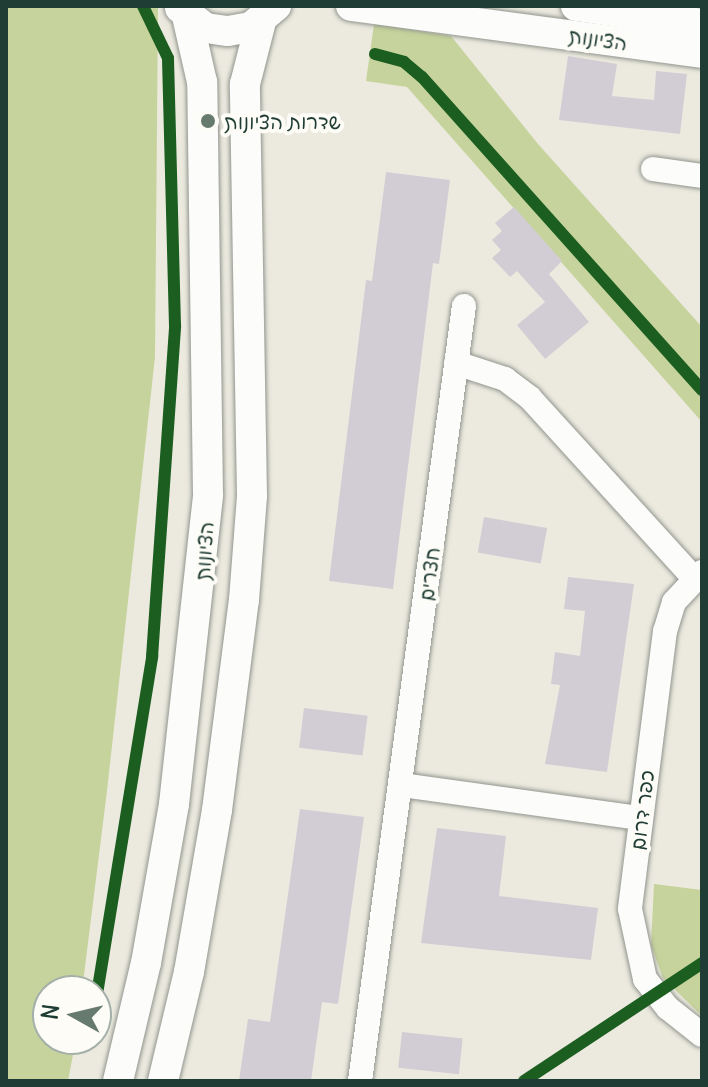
<!DOCTYPE html>
<html>
<head>
<meta charset="utf-8">
<style>
	body { margin:0 }
	#map { position:relative; width:708px; height:1087px; overflow:hidden; background:#eceadf; font-family:Delius,"Playpen Sans Hebrew",sans-serif }
	div>[style] { position:absolute }
	.green>* { inset:0; background:#c6d39c }
	.building>* { inset:0; background:#d2cdd4; transform-origin:0 0 }
	.roads { filter:drop-shadow(0 0 2px #91958e) drop-shadow(0 0 2px #91958e) }
	.minor>* { height:24px; margin:-12px; padding:0 12px; transform-origin:12px; border-radius:12px; background:#fcfcfa }
	.tertiary>* { height:30px; margin:-15px; padding:0 15px; transform-origin:15px; border-radius:15px; background:#fcfcfa }
	.cycleway>* { height:12px; margin:-6px; padding:0 6px; transform-origin:6px; border-radius:6px; background:#1b5e20 }
	.dots>* { width:22px; height:22px; translate:-50% -50%; box-sizing:border-box; border:4px solid #fdfcf7; border-radius:50% }
	span { translate:-50% -50%; white-space:nowrap; text-align:center; line-height:1.15; -webkit-text-stroke:8px #fdfcf7; paint-order:stroke }
	.street-label { font-size:20px; color:#1f3d34 }
	.poi-label { font-size:20px; color:#1f3d34 }
	.left { translate:0 -50%; text-align:left }
	.frame { position:absolute; inset:0; border:8px solid #1f3d34; pointer-events:none }
	.north { position:absolute; left:32px; top:975px; width:80px; height:80px; box-sizing:border-box; background:#fdfcf7; border:2px solid #a4b0a9; border-radius:50%; rotate:278deg; font-size:22px; font-weight:700; line-height:32px; text-align:center; color:#1f3d34 }
	.north::after { content:''; display:block; margin:auto; width:28px; height:36px; background:#677a70; clip-path:polygon(50% 0,100% 100%,50% 72%,0 100%) }
</style>
</head>
<body>
<div id="map">
	<div class="green">
		<i style="clip-path:polygon(6px 6px,158px 6px,155px 357px,107px 791px,82px 991px,48px 991px,48px 1039px,76px 1039px,68px 1081px,6px 1081px)"></i>
		<i style="clip-path:polygon(374px 24px,451px 36px,538px 144px,702px 327px,702px 422px,407px 87px,366px 81px)"></i>
		<i style="clip-path:polygon(654px 884px,702px 890px,702px 1016px,663px 978px,651px 945px)"></i>
	</div>
	<div class="building">
		<i style="clip-path:polygon(568px 56px,617px 64px,612px 96px,654px 100px,656px 71px,687px 74px,680px 134px,559px 120px)"></i>
		<i style="clip-path:polygon(386px 172px,450px 180px,439px 264px,433px 263px,393px 589px,329px 581px,366px 280px,372px 281px)"></i>
		<i style="clip-path:polygon(514px 207px,562px 261px,549px 274px,589px 322px,545px 359px,517px 325px,545px 302px,517px 271px,510px 277px,492px 258px,501px 250px,492px 240px,502px 231px,495px 223px)"></i>
		<i style="left:484px;top:517px;width:64px;height:36px;rotate:10deg"></i>
		<i style="clip-path:polygon(568px 577px,634px 584px,607px 772px,545px 764px,560px 685px,551px 684px,555px 652px,580px 656px,585px 611px,564px 609px)"></i>
		<i style="left:304px;top:708px;width:64px;height:40px;rotate:7deg"></i>
		<i style="clip-path:polygon(300px 809px,364px 817px,338px 1004px,322px 1002px,311px 1081px,239px 1081px,248px 1019px,270px 1022px)"></i>
		<i style="clip-path:polygon(437px 828px,506px 836px,499px 896px,598px 908px,591px 960px,421px 943px)"></i>
		<i style="left:402px;top:1032px;width:61px;height:36px;rotate:6deg"></i>
	</div>
	<div class="roads">
		<div class="minor">
			<i style="left:653px;top:169px;width:49px;rotate:8.1deg"></i>
			<i style="left:456px;top:363px;width:52px;rotate:18.1deg"></i>
			<i style="left:505px;top:379px;width:31px;rotate:37deg"></i>
			<i style="left:530px;top:398px;width:244px;rotate:47.7deg"></i>
			<i style="left:702px;top:572px;width:41px;rotate:133deg"></i>
			<i style="left:674px;top:602px;width:30px;rotate:107deg"></i>
			<i style="left:665px;top:631px;width:280px;rotate:97.2deg"></i>
			<i style="left:630px;top:909px;width:72px;rotate:77.9deg"></i>
			<i style="left:645px;top:979px;width:37px;rotate:52deg"></i>
			<i style="left:668px;top:1008px;width:43px;rotate:38.5deg"></i>
			<i style="left:402px;top:785px;width:241px;rotate:7.9deg"></i>
			<i style="left:360px;top:1081px;width:782px;rotate:-82.36deg"></i>
		</div>
		<div class="tertiary">
			<i style="left:351px;top:6px;width:354px;rotate:7.6deg"></i>
			<i style="left:576px;top:6px;width:127px;rotate:8.1deg"></i>
			<i style="left:180px;top:8px;width:33px;rotate:38deg"></i>
			<i style="left:206px;top:28px;width:22px;rotate:8deg"></i>
			<i style="left:228px;top:31px;width:23px;rotate:-10deg"></i>
			<i style="left:251px;top:27px;width:33px;rotate:-40deg"></i>
			<i style="left:118px;top:1081px;width:121px;rotate:-76.7deg"></i>
			<i style="left:146px;top:963px;width:161px;rotate:-80deg"></i>
			<i style="left:174px;top:804px;width:311px;rotate:-83.7deg"></i>
			<i style="left:208px;top:495px;width:413px;rotate:-90.8deg"></i>
			<i style="left:202px;top:82px;width:68px;rotate:-102.8deg"></i>
			<i style="left:163px;top:1081px;width:112px;rotate:-76.6deg"></i>
			<i style="left:189px;top:972px;width:164px;rotate:-80.2deg"></i>
			<i style="left:217px;top:810px;width:212px;rotate:-82.7deg"></i>
			<i style="left:244px;top:600px;width:104px;rotate:-85.6deg"></i>
			<i style="left:252px;top:496px;width:412px;rotate:-91deg"></i>
			<i style="left:245px;top:84px;width:65px;rotate:-75.7deg"></i>
		</div>
	</div>
	<div class="cycleway">
		<i style="left:375px;top:54px;width:30px;rotate:15deg"></i>
		<i style="left:404px;top:62px;width:23px;rotate:40deg"></i>
		<i style="left:422px;top:77px;width:420px;rotate:48.2deg"></i>
		<i style="left:96px;top:1000px;width:348px;rotate:-80.7deg"></i>
		<i style="left:152px;top:657px;width:332px;rotate:-86deg"></i>
		<i style="left:175px;top:326px;width:268px;rotate:-91.5deg"></i>
		<i style="left:168px;top:58px;width:58px;rotate:-115.7deg"></i>
		<i style="left:524px;top:1081px;width:214px;rotate:-33.5deg"></i>
	</div>
	<div class="dots">
		<i style="left:208px;top:121px;background:#677a70"></i>
	</div>
	<div class="street-label">
		<span style="left:598px;top:39px;rotate:8deg">הציונות</span>
		<span style="left:204px;top:551px;rotate:-86deg">הציונות</span>
		<span style="left:429px;top:574px;rotate:-83deg">חצרים</span>
		<span style="left:642px;top:810px;rotate:-83deg">כפר דרום</span>
	</div>
	<div class="poi-label">
		<span class="left" style="left:224px;top:121px">שדרות הציונות</span>
	</div>
	<div class="frame"></div>
	<div class="north">N</div>
</div>
</body>
</html>
